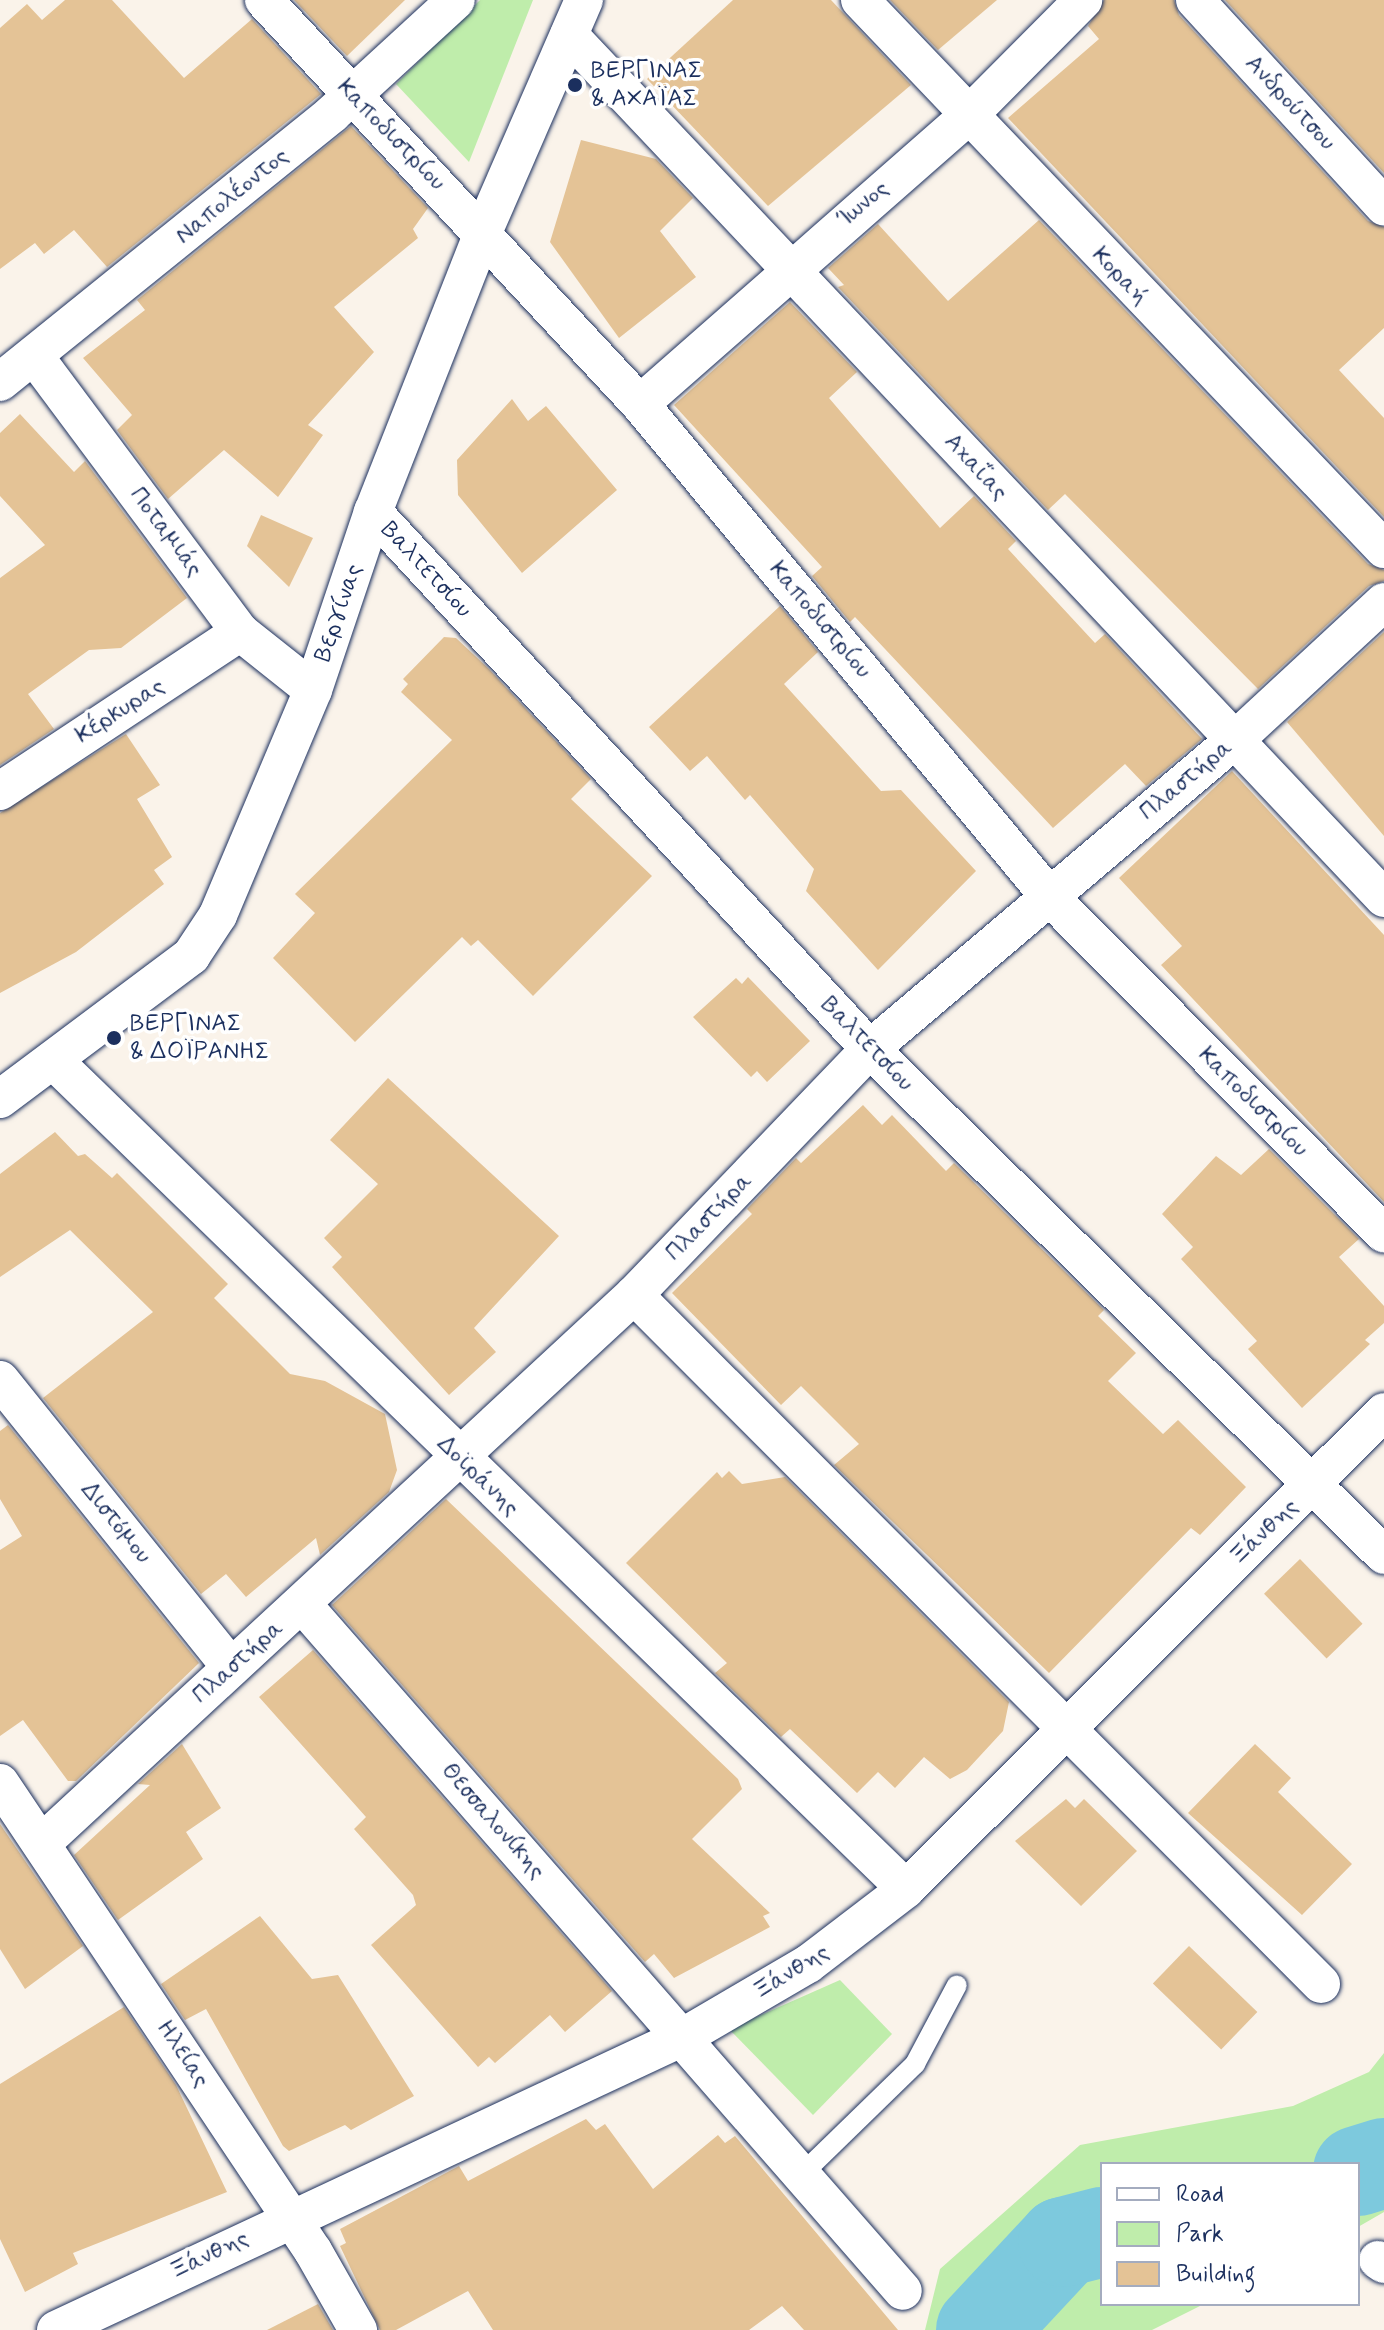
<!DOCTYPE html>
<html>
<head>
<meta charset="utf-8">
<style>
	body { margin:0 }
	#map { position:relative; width:1384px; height:2330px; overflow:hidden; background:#faf3ea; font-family:Mynerve,sans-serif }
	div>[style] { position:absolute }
	.green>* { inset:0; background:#bfedab }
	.river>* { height:90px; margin:-45px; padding:0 45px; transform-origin:45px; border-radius:45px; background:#7dc9dd }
	.building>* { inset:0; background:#e4c396; transform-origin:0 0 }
	.roads { filter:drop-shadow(0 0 2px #1b2f5e) drop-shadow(0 0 2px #1b2f5e) }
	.lane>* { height:20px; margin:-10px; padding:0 10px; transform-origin:10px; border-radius:10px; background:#fff }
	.street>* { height:38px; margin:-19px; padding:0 19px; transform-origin:19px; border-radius:19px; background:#fff }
	.dots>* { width:22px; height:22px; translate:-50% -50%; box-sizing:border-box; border:4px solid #fff; border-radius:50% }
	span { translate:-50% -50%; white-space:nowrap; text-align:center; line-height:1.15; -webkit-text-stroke:7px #fff; paint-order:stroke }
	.poi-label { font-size:24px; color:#1b2f5e }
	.left { translate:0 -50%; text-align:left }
	.street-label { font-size:24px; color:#1b2f5e }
	.legend { position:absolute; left:1100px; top:2162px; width:260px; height:144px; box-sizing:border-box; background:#fff; border:2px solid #a4acbf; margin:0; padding:10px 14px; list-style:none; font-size:24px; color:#1b2f5e }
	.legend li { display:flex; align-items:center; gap:16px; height:40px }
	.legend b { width:40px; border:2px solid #a4acbf }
</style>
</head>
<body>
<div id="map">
	<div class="green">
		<i style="clip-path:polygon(480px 0,533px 0,469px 162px,396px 84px)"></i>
		<i style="clip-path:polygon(840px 1980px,892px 2034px,813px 2115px,729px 2029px)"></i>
		<i style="clip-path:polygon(1384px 2053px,1384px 2212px,1358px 2227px,1358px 2164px,1102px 2164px,1102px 2304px,1204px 2304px,1152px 2330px,925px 2330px,940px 2269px,1080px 2145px,1293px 2106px,1369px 2072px)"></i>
	</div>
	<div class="river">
		<i style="left:1358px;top:2171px;width:27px;rotate:-17deg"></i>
		<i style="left:981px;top:2330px;width:120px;rotate:-47deg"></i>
		<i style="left:1063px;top:2242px;width:40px;rotate:-14.4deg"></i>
	</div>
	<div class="building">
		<i style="clip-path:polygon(65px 0,112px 0,184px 78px,252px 19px,321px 94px,107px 267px,74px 230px,44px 254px,35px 243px,0 269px,0 28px,27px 4px,42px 20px)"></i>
		<i style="clip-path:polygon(294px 0,405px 0,347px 56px)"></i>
		<i style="clip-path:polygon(733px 0,831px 0,911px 85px,768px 206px,647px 79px)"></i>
		<i style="clip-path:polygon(890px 0,997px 0,938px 50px)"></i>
		<i style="clip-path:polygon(1104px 0,1174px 0,1179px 15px,1368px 221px,1384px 227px,1384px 328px,1339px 370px,1384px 418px,1384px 517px,1008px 118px,1099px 39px,1088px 26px)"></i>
		<i style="clip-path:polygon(1225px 0,1384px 0,1384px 173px)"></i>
		<i style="clip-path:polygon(351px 126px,428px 208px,413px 229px,418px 238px,334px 307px,374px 352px,308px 425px,323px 435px,278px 497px,224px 450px,168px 499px,117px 430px,132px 415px,83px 358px,145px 310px,137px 300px)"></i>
		<i style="clip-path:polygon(581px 140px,656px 159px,693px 198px,660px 231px,696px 277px,619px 338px,550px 242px)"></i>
		<i style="clip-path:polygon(1039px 220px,1368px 564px,1384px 570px,1384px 581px,1369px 586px,1258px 689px,1065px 494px,1048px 510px,838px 287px,844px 285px,828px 268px,878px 224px,948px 301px)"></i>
		<i style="clip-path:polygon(790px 302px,857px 372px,829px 398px,940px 528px,974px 496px,1016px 541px,1008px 549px,1095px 643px,1105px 634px,1202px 739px,1146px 786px,1125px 764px,1053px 828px,855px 617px,850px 622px,812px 576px,822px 567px,674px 405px)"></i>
		<i style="clip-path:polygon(512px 399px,528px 421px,546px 406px,617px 490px,522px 573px,458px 495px,457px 460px)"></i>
		<i style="clip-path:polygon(20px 414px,74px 472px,85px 461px,187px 598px,121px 648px,89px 650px,28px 694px,54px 729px,0 765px,0 578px,45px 545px,0 496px,0 433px)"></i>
		<i style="clip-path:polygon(261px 515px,313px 538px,289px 587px,247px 546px)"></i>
		<i style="clip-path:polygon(780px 606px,818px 652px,784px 684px,881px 791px,901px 790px,976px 871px,878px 970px,806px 891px,814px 869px,750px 795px,745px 800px,707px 756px,690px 771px,649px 727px)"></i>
		<i style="clip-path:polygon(1384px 632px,1384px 836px,1287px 722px)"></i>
		<i style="clip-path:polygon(444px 637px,456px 638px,489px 669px,591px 779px,571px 799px,652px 876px,533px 996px,478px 940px,471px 946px,462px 937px,355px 1042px,273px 958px,315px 913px,295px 894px,452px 740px,401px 692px,408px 684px,403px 679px)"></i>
		<i style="clip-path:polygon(126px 734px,160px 785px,137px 799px,172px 857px,154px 870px,164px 884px,76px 952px,0 993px,0 813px)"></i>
		<i style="clip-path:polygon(1232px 771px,1384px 935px,1384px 1202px,1161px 965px,1182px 946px,1119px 878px)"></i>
		<i style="clip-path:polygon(748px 977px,810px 1041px,767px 1082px,757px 1071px,751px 1077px,693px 1017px,736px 978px,742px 984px)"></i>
		<i style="clip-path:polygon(388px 1078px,559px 1236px,474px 1328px,496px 1352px,449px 1395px,332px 1267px,342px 1257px,324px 1238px,378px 1184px,330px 1140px)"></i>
		<i style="clip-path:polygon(863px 1105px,882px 1125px,892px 1115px,946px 1171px,954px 1163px,1104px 1310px,1098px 1316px,1136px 1353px,1108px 1381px,1163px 1434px,1178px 1420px,1246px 1487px,1200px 1535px,1191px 1528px,1049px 1673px,834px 1465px,859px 1444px,801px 1386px,781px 1405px,672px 1293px,752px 1214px,747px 1209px,796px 1158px,801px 1163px)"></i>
		<i style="clip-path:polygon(55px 1132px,78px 1156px,85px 1154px,112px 1178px,117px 1173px,228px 1284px,214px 1298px,290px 1374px,325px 1381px,385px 1414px,397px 1470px,389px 1492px,320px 1555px,316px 1538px,246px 1597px,226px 1574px,201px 1594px,43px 1398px,153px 1312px,70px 1230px,0 1277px,0 1174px)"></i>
		<i style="clip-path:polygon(1269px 1149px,1359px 1239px,1339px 1257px,1384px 1306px,1384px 1323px,1365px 1340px,1370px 1344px,1302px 1408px,1248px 1349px,1257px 1341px,1181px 1259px,1193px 1247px,1162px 1214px,1216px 1156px,1241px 1175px)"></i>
		<i style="clip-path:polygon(8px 1425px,199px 1663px,76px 1781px,68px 1781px,23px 1720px,0 1736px,0 1550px,22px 1536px,0 1499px,0 1431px)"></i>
		<i style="clip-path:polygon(729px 1471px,742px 1484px,785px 1477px,1009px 1702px,1003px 1731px,967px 1770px,950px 1779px,924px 1757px,895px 1788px,878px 1772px,857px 1793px,790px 1729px,781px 1737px,715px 1673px,727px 1663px,626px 1563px,717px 1472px,722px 1478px)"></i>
		<i style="clip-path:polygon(446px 1499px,738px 1779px,742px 1789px,692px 1839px,770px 1913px,763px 1916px,770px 1927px,674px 1978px,654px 1954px,645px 1962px,332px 1605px)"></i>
		<i style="left:1300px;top:1559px;width:90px;height:50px;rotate:46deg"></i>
		<i style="clip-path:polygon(313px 1650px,612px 1991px,565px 2032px,550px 2015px,495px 2063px,489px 2057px,478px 2067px,371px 1945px,416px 1905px,413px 1895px,354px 1829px,366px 1817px,259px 1697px)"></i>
		<i style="clip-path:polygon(182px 1744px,221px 1808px,186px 1832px,203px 1859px,118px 1920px,74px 1855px,150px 1785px,138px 1784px)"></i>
		<i style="clip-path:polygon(1255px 1744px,1291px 1778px,1278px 1792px,1352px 1864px,1302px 1915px,1188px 1813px)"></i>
		<i style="clip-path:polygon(1066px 1799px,1075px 1808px,1084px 1799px,1137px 1851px,1081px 1906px,1015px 1841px)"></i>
		<i style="clip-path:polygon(0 1824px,83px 1946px,25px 1989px,0 1949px)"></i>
		<i style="clip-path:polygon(260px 1916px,312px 1979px,338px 1975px,414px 2096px,351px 2130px,345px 2125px,289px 2151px,283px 2146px,206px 2009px,185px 2020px,161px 1984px)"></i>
		<i style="left:1189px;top:1946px;width:95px;height:52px;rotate:44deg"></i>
		<i style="clip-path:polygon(124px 2007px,176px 2085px,227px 2192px,73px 2253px,78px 2264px,25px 2292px,0 2239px,0 2084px)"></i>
		<i style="clip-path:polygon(586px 2119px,596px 2130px,605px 2124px,653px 2189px,718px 2135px,725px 2143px,735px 2136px,898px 2330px,804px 2330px,782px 2306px,749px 2330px,493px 2330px,468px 2291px,396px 2330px,380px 2330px,340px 2246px,346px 2243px,340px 2229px,459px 2166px,468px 2181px)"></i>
		<i style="clip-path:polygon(318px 2304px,333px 2330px,267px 2330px)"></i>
	</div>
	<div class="roads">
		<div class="lane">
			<i style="left:802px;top:2174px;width:158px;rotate:-44.2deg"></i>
			<i style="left:915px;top:2064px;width:89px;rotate:-62deg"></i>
		</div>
		<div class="street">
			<i style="left:264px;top:0;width:552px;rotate:47.06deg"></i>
			<i style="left:640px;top:404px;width:638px;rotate:50.27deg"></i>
			<i style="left:1048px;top:895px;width:477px;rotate:45.2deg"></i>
			<i style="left:860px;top:0;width:759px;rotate:46.33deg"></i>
			<i style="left:1195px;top:0;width:280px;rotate:47.5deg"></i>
			<i style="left:569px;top:35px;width:1187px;rotate:46.64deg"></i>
			<i style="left:35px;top:357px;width:343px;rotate:53.3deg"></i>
			<i style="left:240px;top:632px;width:93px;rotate:38.5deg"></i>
			<i style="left:0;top:382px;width:427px;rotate:-38.9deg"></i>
			<i style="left:332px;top:114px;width:168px;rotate:-42.6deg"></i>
			<i style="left:640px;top:404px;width:435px;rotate:-41.3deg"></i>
			<i style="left:967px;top:117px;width:165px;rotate:-45.2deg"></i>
			<i style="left:373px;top:512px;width:732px;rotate:47.22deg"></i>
			<i style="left:870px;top:1049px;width:721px;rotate:44.55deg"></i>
			<i style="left:0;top:791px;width:288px;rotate:-33.5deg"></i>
			<i style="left:53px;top:1060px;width:1189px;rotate:44.18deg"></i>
			<i style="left:0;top:1099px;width:239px;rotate:-36.8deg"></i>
			<i style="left:191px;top:956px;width:49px;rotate:-56.6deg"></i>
			<i style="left:218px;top:915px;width:244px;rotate:-67.1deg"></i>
			<i style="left:313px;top:690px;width:188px;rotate:-71.4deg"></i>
			<i style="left:373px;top:512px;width:303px;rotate:-68.5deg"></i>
			<i style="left:484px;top:230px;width:251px;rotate:-66.5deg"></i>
			<i style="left:634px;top:1295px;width:973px;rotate:45.08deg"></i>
			<i style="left:0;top:1380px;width:368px;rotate:51.2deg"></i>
			<i style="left:303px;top:1605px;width:911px;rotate:48.83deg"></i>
			<i style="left:0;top:1783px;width:563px;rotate:56.23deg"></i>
			<i style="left:313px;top:2251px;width:91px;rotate:60.3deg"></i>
			<i style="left:42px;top:1843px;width:807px;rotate:-42.79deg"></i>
			<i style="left:634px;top:1295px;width:341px;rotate:-46.2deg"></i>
			<i style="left:870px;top:1049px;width:478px;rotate:-40.3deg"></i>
			<i style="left:1235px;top:740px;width:203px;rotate:-42.8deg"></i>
			<i style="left:1378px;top:2260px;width:7px;rotate:34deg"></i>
			<i style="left:56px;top:2330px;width:692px;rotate:-25.05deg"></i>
			<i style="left:683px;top:2037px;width:145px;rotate:-30.3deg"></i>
			<i style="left:808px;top:1964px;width:123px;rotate:-37.4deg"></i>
			<i style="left:906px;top:1889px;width:675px;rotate:-44.94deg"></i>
		</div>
	</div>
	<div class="dots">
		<i style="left:575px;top:85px;background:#1b2f5e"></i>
		<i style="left:114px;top:1038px;background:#1b2f5e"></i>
	</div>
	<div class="poi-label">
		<span class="left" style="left:591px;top:85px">ΒΕΡΓΙΝΑΣ<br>&amp; ΑΧΑΪΑΣ</span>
		<span class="left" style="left:130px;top:1038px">ΒΕΡΓΙΝΑΣ<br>&amp; ΔΟΪΡΑΝΗΣ</span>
	</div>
	<div class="street-label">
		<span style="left:1290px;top:103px;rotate:47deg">Ανδρούτσου</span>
		<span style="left:391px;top:135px;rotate:46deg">Καποδιστρίου</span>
		<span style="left:232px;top:196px;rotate:-39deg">Ναπολέοντος</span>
		<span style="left:863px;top:204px;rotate:-40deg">Ίωνος</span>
		<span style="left:1120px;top:276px;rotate:46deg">Κοραή</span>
		<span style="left:976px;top:467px;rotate:47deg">Αχαΐας</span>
		<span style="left:166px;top:532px;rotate:53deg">Ποταμιάς</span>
		<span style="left:426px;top:570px;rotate:47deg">Βαλτετσίου</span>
		<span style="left:339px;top:613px;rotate:-71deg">Βεργίνας</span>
		<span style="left:820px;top:620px;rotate:50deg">Καποδιστρίου</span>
		<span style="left:120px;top:711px;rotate:-33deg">Κέρκυρας</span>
		<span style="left:1186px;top:780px;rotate:-40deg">Πλαστήρα</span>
		<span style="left:867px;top:1044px;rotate:46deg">Βαλτετσίου</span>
		<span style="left:1253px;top:1102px;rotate:45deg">Καποδιστρίου</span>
		<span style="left:709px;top:1217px;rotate:-46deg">Πλαστήρα</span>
		<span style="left:478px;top:1476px;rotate:44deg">Δοϊράνης</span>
		<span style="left:116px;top:1523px;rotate:51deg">Διστόμου</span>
		<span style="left:1264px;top:1532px;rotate:-44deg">Ξάνθης</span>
		<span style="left:238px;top:1662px;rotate:-42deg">Πλαστήρα</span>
		<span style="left:493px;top:1821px;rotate:49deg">Θεσσαλονίκης</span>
		<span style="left:791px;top:1972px;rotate:-32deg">Ξάνθης</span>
		<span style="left:183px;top:2054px;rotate:56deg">Ηλείας</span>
		<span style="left:209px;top:2255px;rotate:-26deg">Ξάνθης</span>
	</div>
	<ul class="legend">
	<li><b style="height:10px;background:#fff"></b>Road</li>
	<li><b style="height:22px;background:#bfedab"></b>Park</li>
	<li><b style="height:22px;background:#e4c396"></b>Building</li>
	</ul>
</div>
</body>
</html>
